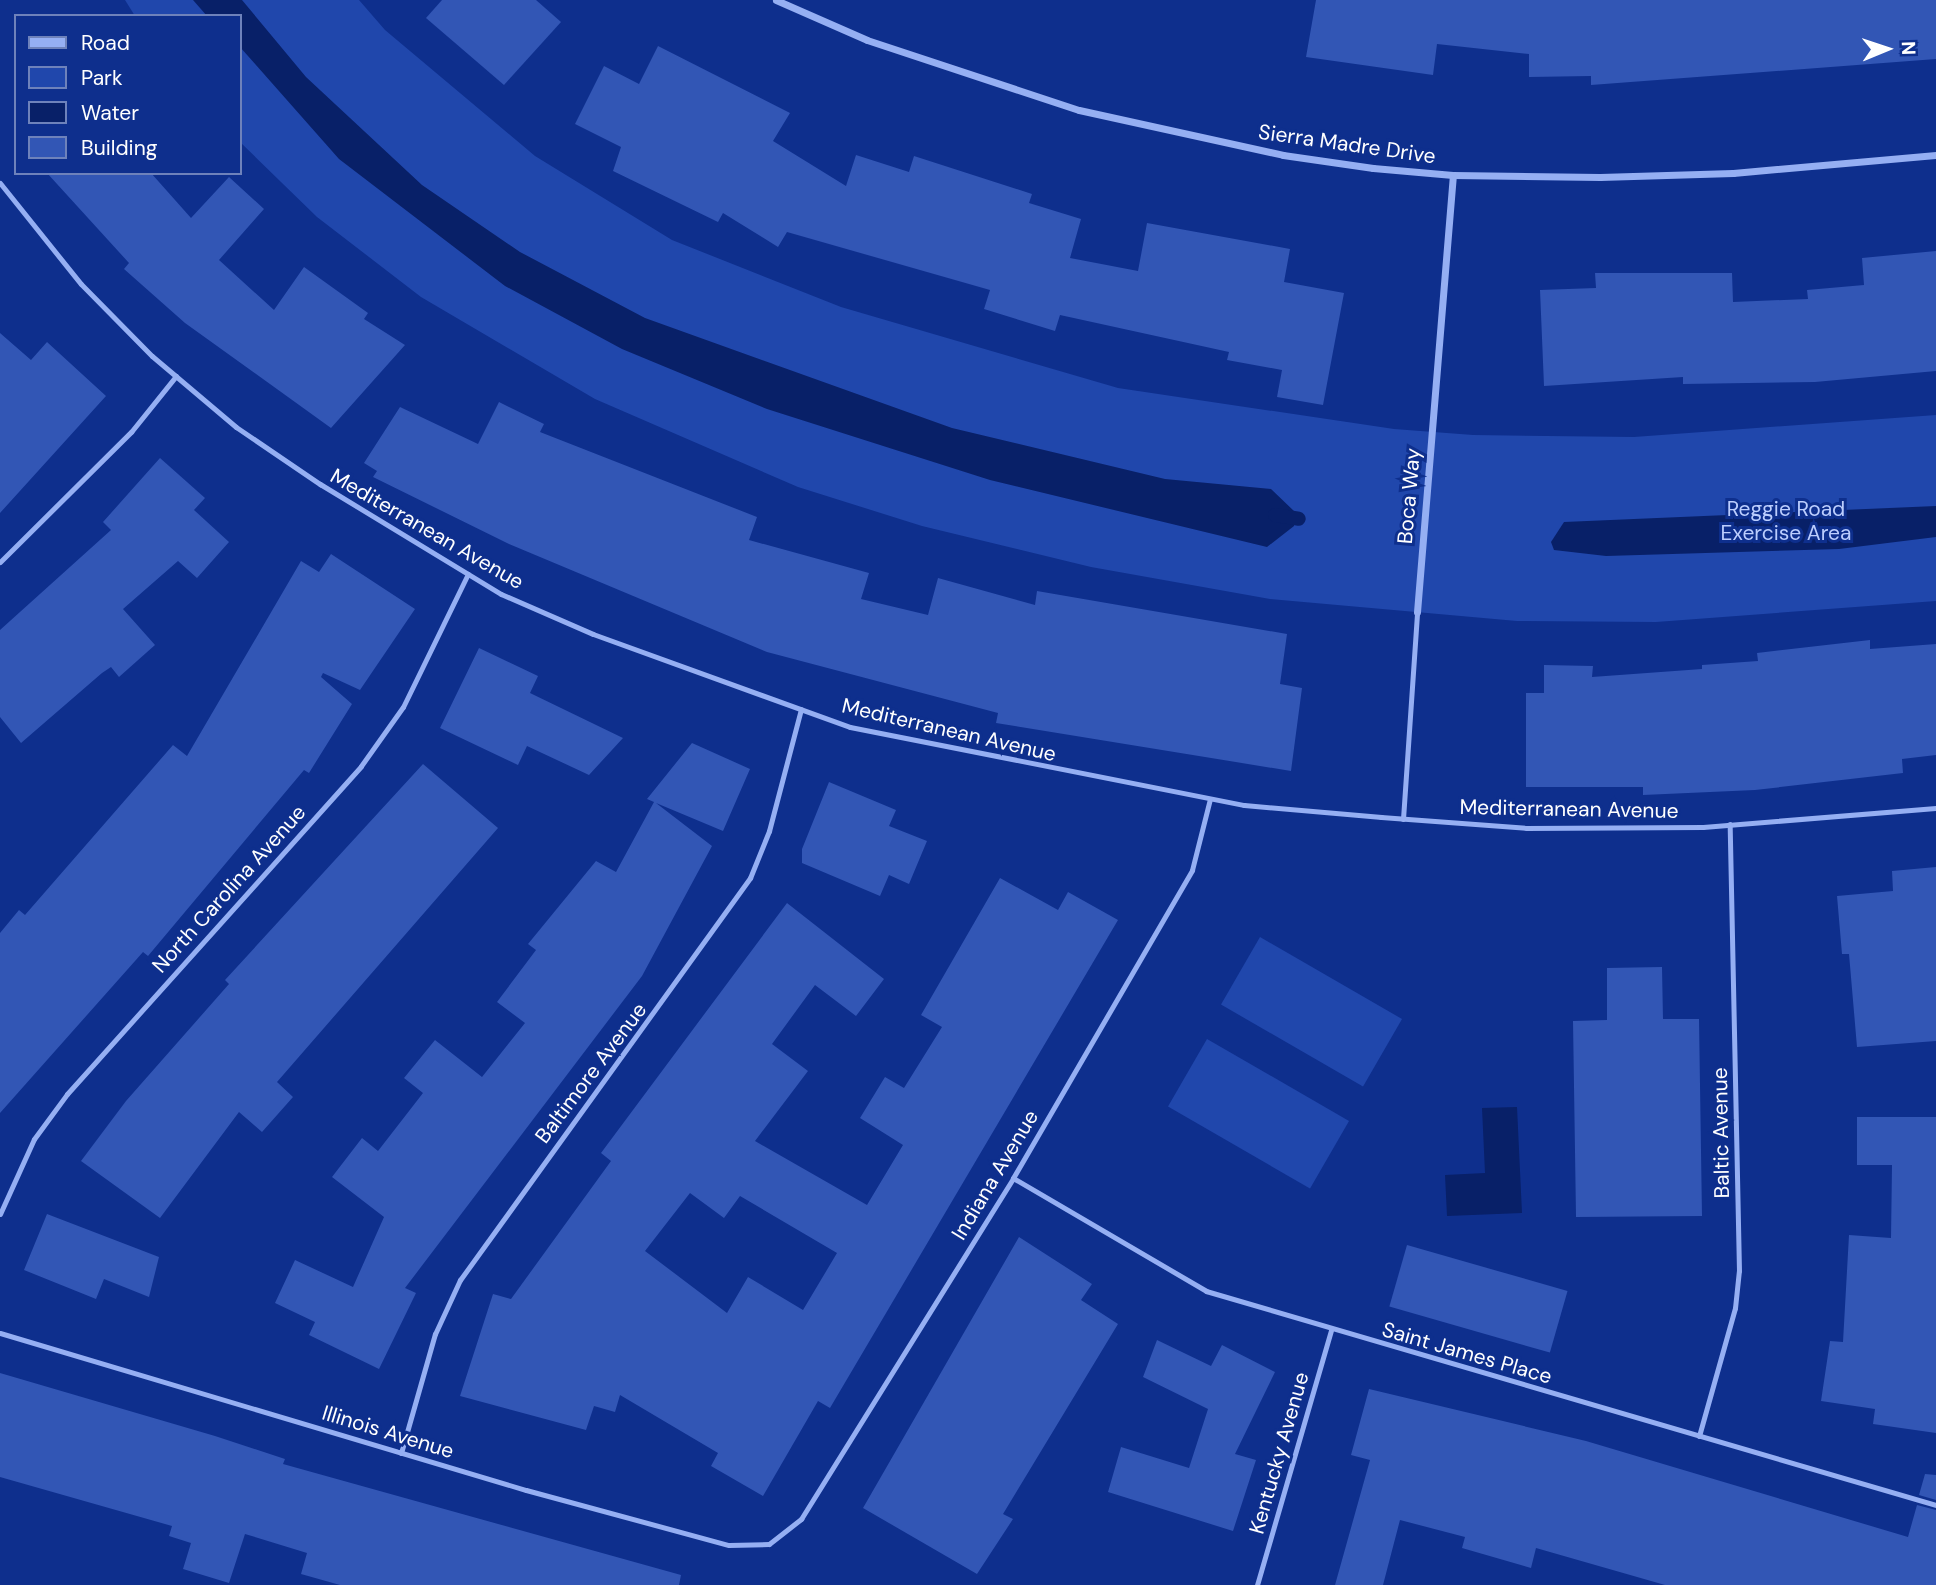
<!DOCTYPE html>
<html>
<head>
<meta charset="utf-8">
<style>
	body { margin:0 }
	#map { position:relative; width:1936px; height:1585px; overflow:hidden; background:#0e2f8d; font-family:"DM Sans",sans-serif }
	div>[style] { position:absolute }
	.green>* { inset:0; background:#2047ac; transform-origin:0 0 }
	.water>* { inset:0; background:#082068 }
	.stream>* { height:14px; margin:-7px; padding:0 7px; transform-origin:7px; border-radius:7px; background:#082068 }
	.building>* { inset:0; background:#3256b5; transform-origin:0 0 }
	.service>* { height:5px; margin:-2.5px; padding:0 2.5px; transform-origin:2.5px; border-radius:2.5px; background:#95aff3 }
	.minor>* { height:7px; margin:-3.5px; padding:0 3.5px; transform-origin:3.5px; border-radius:3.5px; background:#95aff3 }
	span { translate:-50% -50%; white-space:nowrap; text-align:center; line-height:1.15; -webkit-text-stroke:6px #0e2f8d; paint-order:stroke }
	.street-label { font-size:21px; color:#fff }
	.park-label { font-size:21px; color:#bccefe }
	.legend { position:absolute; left:14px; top:14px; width:228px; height:161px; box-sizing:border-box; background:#0e2f8d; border:2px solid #6e82bb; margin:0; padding:9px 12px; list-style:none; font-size:21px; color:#fff }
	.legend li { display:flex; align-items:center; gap:14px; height:35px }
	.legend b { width:35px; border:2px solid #6e82bb }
	.north { position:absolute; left:1852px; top:14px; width:70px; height:70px; -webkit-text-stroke:5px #0e2f8d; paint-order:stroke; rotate:88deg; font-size:19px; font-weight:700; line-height:28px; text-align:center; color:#fff }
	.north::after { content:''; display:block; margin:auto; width:24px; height:32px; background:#fff; clip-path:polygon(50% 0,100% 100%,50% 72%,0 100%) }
</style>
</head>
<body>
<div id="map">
	<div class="green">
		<i style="clip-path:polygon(125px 0,359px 0,385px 30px,535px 156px,672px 240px,841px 307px,1118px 388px,1394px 429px,1473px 435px,1634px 437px,1936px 415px,1936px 601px,1656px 622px,1517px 621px,1270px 599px,1091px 567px,922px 526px,798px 487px,595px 399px,421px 297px,317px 217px,240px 142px,240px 16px,135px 16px)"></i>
		<i style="left:1260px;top:937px;width:164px;height:78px;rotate:30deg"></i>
		<i style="left:1207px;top:1039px;width:164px;height:78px;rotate:30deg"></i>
	</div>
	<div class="water">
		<i style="clip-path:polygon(193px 0,242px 0,306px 77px,422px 185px,520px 252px,645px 318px,952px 428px,1165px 479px,1271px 489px,1295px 512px,1294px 526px,1267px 547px,990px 480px,767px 409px,622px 349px,505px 286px,339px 159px,240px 47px,240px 16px,207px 16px)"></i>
		<i style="clip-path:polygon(1936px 506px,1936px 537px,1839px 549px,1606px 556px,1554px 550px,1551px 542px,1564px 522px)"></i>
		<i style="clip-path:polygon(1517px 1107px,1522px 1213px,1447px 1216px,1445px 1175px,1485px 1173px,1482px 1108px)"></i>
	</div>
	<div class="stream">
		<i style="left:1275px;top:515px;width:24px;rotate:9deg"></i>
	</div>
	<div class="building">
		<i style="clip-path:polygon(442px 0,536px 0,561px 22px,504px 85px,426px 18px)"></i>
		<i style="clip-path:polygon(1316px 0,1936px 0,1936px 59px,1591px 85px,1591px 76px,1529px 77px,1529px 54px,1437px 44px,1433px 75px,1306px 57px)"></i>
		<i style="clip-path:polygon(658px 46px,790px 113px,773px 141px,846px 186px,856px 155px,909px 172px,914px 156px,1032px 194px,1029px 203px,1081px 219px,1070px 258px,1138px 271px,1147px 223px,1290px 249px,1284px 282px,1344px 293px,1323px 405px,1277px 397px,1282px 370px,1227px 360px,1229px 352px,1060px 315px,1055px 331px,984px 309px,990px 290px,787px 232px,778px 247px,723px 213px,718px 222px,613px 171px,621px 147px,575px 124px,604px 66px,639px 84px)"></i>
		<i style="clip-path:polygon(47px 173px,151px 173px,191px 218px,229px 177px,264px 209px,219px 260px,274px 310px,304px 267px,368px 313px,364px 319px,405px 345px,331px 428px,185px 323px,124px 269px,129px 263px)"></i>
		<i style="clip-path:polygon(1936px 251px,1936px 371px,1815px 382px,1683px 384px,1683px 377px,1544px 386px,1540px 290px,1596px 288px,1595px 273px,1732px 273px,1733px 302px,1808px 299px,1807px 290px,1864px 285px,1862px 258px)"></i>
		<i style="clip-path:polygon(0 333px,31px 360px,47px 342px,106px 396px,0 513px)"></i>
		<i style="clip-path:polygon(499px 402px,544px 424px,540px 432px,757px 517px,749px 540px,869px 573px,861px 599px,928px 615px,938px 578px,1035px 605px,1037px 591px,1287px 634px,1280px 684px,1302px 688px,1291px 771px,996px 723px,998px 713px,767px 652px,509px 544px,373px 477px,377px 471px,364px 463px,400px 407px,478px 444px)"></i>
		<i style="clip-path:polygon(160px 458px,205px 498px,194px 510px,229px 542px,197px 578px,178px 561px,123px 609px,155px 645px,119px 677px,111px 667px,102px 673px,21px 743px,0 717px,0 630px,111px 530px,103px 522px)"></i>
		<i style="clip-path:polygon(331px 554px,415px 609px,360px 690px,323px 673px,321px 677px,352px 704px,309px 773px,304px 770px,148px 956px,143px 952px,0 1113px,0 933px,19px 910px,25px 915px,173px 745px,187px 756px,301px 561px,319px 572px)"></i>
		<i style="clip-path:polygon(1870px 640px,1870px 649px,1936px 644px,1936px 755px,1902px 759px,1903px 773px,1755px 790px,1643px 795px,1643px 787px,1526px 787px,1526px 693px,1544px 693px,1544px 665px,1593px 666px,1592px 677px,1702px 669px,1702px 665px,1758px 661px,1757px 653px)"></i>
		<i style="clip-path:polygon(479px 648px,538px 676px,530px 693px,623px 738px,589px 775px,527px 746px,518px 765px,440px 728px)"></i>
		<i style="clip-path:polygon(692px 743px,750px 769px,723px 831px,656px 803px,712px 846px,642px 976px,405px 1288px,416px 1293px,379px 1369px,309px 1335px,315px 1322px,275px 1303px,295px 1260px,353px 1287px,384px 1217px,332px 1177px,362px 1138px,378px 1151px,423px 1093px,404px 1078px,435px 1040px,482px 1077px,525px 1023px,497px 1002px,536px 950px,528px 944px,596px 861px,616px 872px,654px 802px,647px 799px)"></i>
		<i style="clip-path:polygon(423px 764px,498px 828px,277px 1082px,293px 1097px,262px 1132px,239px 1112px,160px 1218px,81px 1161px,126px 1101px,229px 984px,225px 980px)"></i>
		<i style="clip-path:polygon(829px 782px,896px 810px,889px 826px,927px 841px,909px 884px,889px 875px,880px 896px,802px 863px,802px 849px)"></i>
		<i style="clip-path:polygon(1936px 867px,1936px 1041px,1857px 1047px,1849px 954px,1842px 954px,1837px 896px,1893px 891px,1892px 871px)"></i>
		<i style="clip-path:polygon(evenodd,1000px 878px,1058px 910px,1068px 892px,1118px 920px,830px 1408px,818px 1401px,763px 1496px,711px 1466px,718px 1453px,620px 1395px,615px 1412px,594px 1406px,586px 1430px,460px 1396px,493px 1294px,511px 1299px,611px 1161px,601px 1153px,787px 903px,884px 979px,856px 1016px,815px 985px,772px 1044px,808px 1071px,755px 1141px,867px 1205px,903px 1145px,860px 1118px,885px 1077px,904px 1088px,942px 1027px,921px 1015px,1000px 878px,690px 1193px,724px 1218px,740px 1196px,837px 1253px,803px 1310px,748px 1277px,727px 1313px,645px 1251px,690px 1193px)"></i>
		<i style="clip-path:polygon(1662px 967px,1663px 1019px,1699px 1019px,1702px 1216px,1576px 1217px,1573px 1021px,1607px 1020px,1607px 968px)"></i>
		<i style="clip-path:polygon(1857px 1117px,1936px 1117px,1936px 1433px,1873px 1424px,1875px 1409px,1821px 1401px,1830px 1341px,1843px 1342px,1849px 1235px,1891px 1238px,1892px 1165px,1857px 1165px)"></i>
		<i style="clip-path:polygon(47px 1214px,159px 1257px,149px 1297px,104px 1279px,96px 1299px,24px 1270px)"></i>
		<i style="clip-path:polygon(1019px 1237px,1092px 1284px,1081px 1300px,1118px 1324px,1003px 1514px,1013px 1519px,977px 1574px,863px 1508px)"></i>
		<i style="left:1407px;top:1245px;width:167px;height:64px;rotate:16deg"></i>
		<i style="clip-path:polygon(1157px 1340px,1211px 1366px,1222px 1345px,1275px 1372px,1235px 1454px,1256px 1460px,1233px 1531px,1108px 1492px,1121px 1447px,1189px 1468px,1208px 1409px,1143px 1377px)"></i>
		<i style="clip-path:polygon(0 1373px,215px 1436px,285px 1459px,283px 1464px,681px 1575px,679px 1585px,340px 1585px,301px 1574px,307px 1553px,245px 1534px,229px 1583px,183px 1569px,191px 1543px,169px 1536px,172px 1526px,0 1477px)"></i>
		<i style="clip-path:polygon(1369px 1389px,1586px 1441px,1908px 1537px,1917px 1505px,1936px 1510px,1936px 1585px,1665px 1585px,1536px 1548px,1531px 1568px,1462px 1548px,1465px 1537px,1400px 1520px,1383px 1585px,1335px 1585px,1370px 1460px,1351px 1455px)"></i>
		<i style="clip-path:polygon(1925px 1474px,1936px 1475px,1936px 1500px,1919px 1495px)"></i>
	</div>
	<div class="service">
		<i style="left:0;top:183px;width:129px;rotate:51.3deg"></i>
		<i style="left:81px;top:284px;width:101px;rotate:45.4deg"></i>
		<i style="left:152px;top:356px;width:110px;rotate:40.2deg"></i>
		<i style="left:236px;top:427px;width:102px;rotate:34.2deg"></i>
		<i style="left:320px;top:484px;width:212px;rotate:31.3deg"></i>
		<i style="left:501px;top:594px;width:100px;rotate:23.5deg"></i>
		<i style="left:593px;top:634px;width:273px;rotate:19.9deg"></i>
		<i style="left:850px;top:727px;width:402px;rotate:11.2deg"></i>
		<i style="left:1244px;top:805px;width:138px;rotate:5deg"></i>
		<i style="left:1381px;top:817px;width:145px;rotate:4.3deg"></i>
		<i style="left:1526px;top:828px;width:177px;rotate:-0.3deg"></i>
		<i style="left:1703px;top:827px;width:234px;rotate:-4.7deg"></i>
		<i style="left:0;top:562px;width:185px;rotate:-44.8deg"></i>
		<i style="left:131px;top:432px;width:72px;rotate:-51.2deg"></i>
		<i style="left:1403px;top:819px;width:207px;rotate:-86.1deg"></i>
		<i style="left:1013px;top:1178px;width:224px;rotate:30.3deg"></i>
		<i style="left:1206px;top:1291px;width:761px;rotate:16.34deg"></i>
		<i style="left:0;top:1214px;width:82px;rotate:-65.6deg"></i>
		<i style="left:34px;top:1139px;width:56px;rotate:-53.7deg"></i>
		<i style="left:67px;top:1094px;width:440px;rotate:-48.1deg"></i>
		<i style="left:361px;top:766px;width:72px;rotate:-54.6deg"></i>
		<i style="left:403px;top:707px;width:148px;rotate:-64deg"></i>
		<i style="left:0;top:1333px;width:549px;rotate:16.62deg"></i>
		<i style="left:526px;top:1490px;width:210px;rotate:15.2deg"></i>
		<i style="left:729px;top:1545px;width:40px;rotate:-1.4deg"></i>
		<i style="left:769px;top:1544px;width:41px;rotate:-38deg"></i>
		<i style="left:801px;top:1519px;width:402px;rotate:-58.1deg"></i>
		<i style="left:1013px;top:1178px;width:356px;rotate:-59.8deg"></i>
		<i style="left:1192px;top:870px;width:73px;rotate:-75.8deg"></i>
		<i style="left:1699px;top:1436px;width:133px;rotate:-74.3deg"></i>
		<i style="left:1735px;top:1308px;width:37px;rotate:-84deg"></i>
		<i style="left:1739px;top:1271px;width:447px;rotate:-91.2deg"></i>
		<i style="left:401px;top:1453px;width:124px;rotate:-74.1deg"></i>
		<i style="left:435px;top:1334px;width:60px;rotate:-65.2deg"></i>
		<i style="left:460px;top:1280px;width:496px;rotate:-54.2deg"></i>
		<i style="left:750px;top:878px;width:51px;rotate:-68deg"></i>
		<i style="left:769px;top:831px;width:126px;rotate:-75.3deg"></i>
		<i style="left:1257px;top:1585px;width:265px;rotate:-73.8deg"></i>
	</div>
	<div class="minor">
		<i style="left:776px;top:0;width:99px;rotate:23.7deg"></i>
		<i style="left:867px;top:40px;width:223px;rotate:18.3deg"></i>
		<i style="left:1079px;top:110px;width:209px;rotate:12.4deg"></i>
		<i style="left:1283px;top:155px;width:91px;rotate:8.2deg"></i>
		<i style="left:1373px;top:168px;width:80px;rotate:5deg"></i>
		<i style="left:1453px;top:175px;width:147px;rotate:0.8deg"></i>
		<i style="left:1600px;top:177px;width:133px;rotate:-1.7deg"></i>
		<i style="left:1733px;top:173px;width:204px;rotate:-5.1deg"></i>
		<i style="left:1417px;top:612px;width:438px;rotate:-85.3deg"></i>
	</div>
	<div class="street-label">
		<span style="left:1347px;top:144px;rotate:8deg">Sierra Madre Drive</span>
		<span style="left:1409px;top:496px;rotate:-85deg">Boca Way</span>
		<span style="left:427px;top:529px;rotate:30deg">Mediterranean Avenue</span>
		<span style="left:949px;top:730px;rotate:13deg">Mediterranean Avenue</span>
		<span style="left:1569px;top:809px;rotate:1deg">Mediterranean Avenue</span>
		<span style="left:229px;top:889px;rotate:-48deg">North Carolina Avenue</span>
		<span style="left:591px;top:1073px;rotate:-53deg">Baltimore Avenue</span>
		<span style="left:1721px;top:1133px;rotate:-91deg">Baltic Avenue</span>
		<span style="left:995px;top:1175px;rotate:-59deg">Indiana Avenue</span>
		<span style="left:1467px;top:1353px;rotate:16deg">Saint James Place</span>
		<span style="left:388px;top:1432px;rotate:17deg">Illinois Avenue</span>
		<span style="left:1279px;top:1453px;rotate:-74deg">Kentucky Avenue</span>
	</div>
	<div class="park-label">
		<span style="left:1786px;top:521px">Reggie Road<br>Exercise Area</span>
	</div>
	<ul class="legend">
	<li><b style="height:9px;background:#95aff3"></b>Road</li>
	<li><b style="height:19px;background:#2047ac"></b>Park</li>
	<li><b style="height:19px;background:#082068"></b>Water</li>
	<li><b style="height:19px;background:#3256b5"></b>Building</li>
	</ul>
	<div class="north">N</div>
</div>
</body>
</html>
